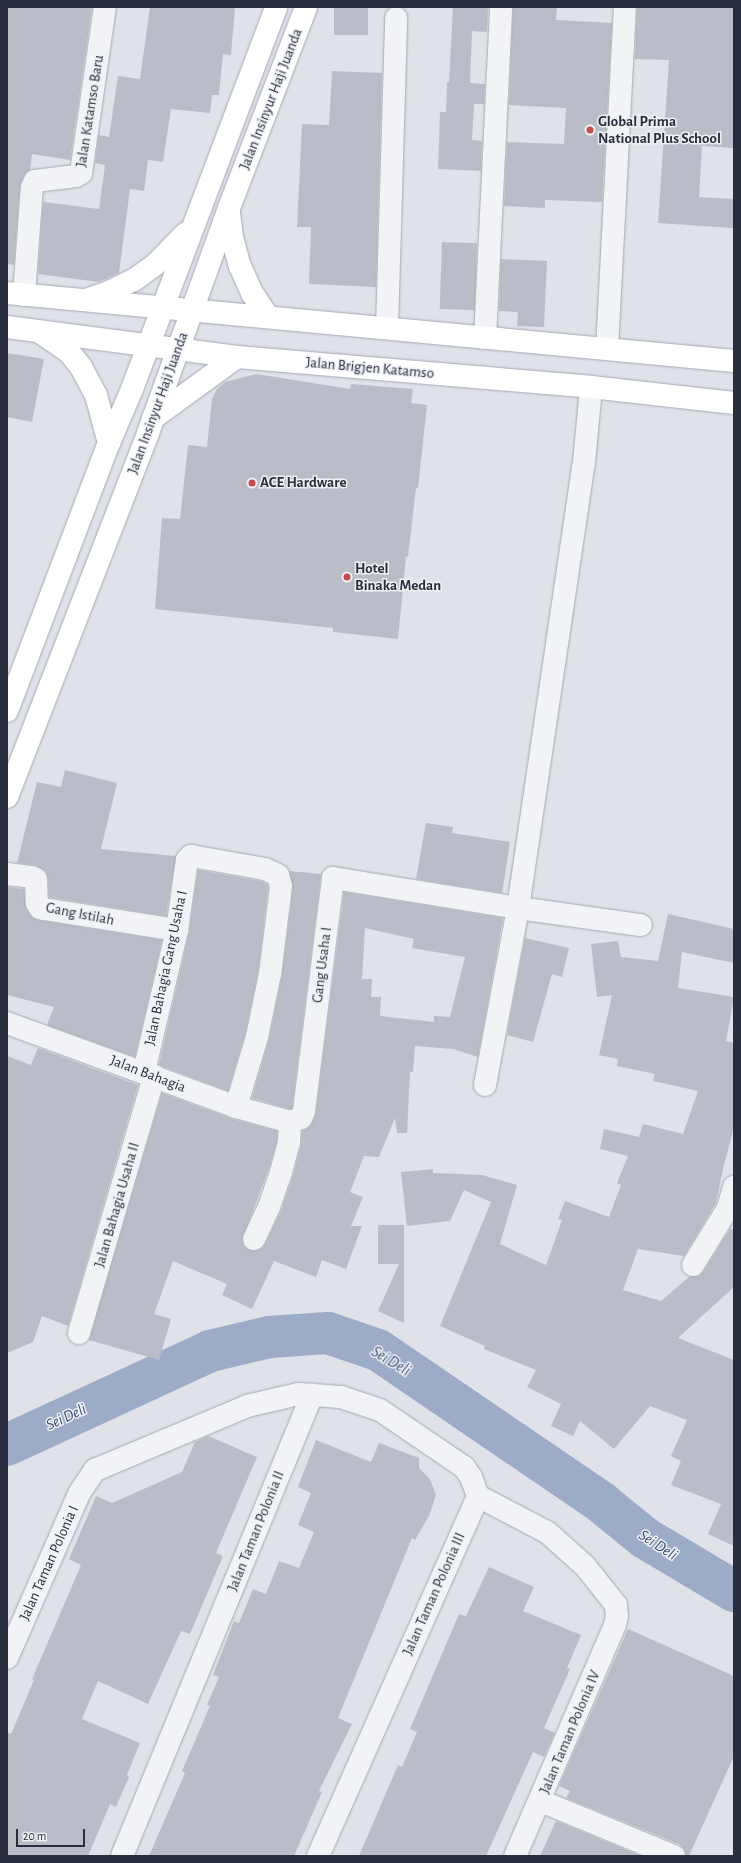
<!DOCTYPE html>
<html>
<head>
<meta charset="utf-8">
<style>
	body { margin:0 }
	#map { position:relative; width:741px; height:1863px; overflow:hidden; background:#dfe2e8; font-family:"Alegreya Sans",sans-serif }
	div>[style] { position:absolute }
	.river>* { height:42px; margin:-21px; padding:0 21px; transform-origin:21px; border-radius:21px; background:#9cacc6 }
	.building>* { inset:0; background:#babdc7; transform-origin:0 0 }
	.roads { filter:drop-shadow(0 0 1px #a5a8b2) drop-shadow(0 0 1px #a5a8b2) }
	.minor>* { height:22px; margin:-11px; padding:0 11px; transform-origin:11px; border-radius:11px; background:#f2f3f6 }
	.major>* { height:22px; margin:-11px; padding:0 11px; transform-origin:11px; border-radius:11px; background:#fff }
	.dots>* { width:11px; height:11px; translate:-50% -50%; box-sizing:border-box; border:2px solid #eff1f5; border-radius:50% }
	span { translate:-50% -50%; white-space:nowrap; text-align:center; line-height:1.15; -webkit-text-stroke:3px #eff1f5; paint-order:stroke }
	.street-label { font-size:15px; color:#292e3e }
	.poi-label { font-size:15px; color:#292e3e; font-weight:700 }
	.left { translate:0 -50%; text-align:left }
	.water-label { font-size:16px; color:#354970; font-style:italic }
	.frame { position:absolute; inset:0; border:8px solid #292e3e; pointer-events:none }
	.scale { position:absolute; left:16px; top:1829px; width:69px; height:18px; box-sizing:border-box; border:2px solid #292e3e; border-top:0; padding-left:5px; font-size:12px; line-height:14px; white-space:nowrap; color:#292e3e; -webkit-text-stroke:3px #eff1f5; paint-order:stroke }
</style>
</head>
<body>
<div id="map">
	<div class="river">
		<i style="left:7px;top:1445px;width:224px;rotate:-24.8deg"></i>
		<i style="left:210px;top:1351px;width:61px;rotate:-13.3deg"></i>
		<i style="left:269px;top:1337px;width:59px;rotate:-3.9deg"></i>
		<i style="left:328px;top:1333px;width:53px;rotate:18.8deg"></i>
		<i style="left:378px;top:1350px;width:271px;rotate:34.3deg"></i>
		<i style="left:602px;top:1503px;width:55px;rotate:39.1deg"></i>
		<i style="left:645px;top:1538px;width:104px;rotate:30.8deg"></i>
	</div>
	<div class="building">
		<i style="clip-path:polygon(7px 7px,92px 7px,70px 160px,32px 154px,30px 170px,24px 175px,20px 186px,14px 265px,7px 264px)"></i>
		<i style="clip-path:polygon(150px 7px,235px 7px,231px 55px,223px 54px,219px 95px,212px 95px,210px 113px,171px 109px,163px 162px,148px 160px,144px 191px,130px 189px,119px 273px,99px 282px,38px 274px,43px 202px,99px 209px,105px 165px,95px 163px,99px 135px,109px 137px,118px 76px,140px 79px)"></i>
		<i style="left:334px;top:7px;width:34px;height:28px"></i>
		<i style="clip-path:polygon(453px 7px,488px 7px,487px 32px,472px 31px,470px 83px,485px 84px,484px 104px,474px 104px,472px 140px,482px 141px,481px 171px,438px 169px,440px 112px,446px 112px,447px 82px,449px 82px)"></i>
		<i style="clip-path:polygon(513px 7px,557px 7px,556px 20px,612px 23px,602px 202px,545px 200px,545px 208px,504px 206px,507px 142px,564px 144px,566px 108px,509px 105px)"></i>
		<i style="clip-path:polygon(637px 7px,734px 7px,734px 148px,702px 146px,699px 197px,734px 199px,734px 228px,658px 223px,669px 60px,635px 59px)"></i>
		<i style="clip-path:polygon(332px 71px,382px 73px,376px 287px,309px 284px,311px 227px,297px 227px,302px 124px,329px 125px)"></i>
		<i style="left:442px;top:242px;width:35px;height:67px;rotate:2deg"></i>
		<i style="clip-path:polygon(501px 259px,547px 261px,544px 327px,517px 326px,518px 312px,499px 311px)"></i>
		<i style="clip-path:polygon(7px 353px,44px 359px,32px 422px,7px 417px)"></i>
		<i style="clip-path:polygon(256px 374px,350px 389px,351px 384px,413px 389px,411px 403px,427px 405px,418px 488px,416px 488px,408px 557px,406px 556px,398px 639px,333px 632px,333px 628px,155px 609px,162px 518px,180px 519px,188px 445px,207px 447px,212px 399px,217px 389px,225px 382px)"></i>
		<i style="clip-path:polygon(65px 770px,117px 783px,101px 849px,176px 856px,166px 916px,49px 897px,48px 878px,46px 871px,35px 865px,17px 863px,37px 782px,61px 787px)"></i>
		<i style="clip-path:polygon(426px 823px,453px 827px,452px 833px,510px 842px,502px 893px,416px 879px)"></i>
		<i style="clip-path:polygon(198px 870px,261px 881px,267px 884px,268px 887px,258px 972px,245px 1034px,228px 1091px,159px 1065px,189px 933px)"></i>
		<i style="clip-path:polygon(289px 871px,321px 874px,292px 1108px,289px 1109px,252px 1098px,269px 1040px,282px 976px,293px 888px)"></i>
		<i style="clip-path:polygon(7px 887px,24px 889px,26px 909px,30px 915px,37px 920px,162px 940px,135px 1057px,47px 1025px,54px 1007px,7px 995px)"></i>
		<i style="clip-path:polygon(evenodd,344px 892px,503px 918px,478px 1057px,453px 1049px,415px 1046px,413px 1072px,410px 1072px,407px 1133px,397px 1133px,395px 1118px,379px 1157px,364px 1156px,350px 1192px,363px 1197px,351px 1226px,362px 1226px,346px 1269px,322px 1260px,316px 1277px,274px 1261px,252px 1309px,222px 1295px,227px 1284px,173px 1261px,154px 1314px,171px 1319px,159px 1360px,89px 1340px,162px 1093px,232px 1119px,277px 1131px,277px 1141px,269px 1168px,242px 1240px,244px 1246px,249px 1250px,255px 1251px,261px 1249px,265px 1244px,281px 1211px,293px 1176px,301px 1146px,302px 1131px,310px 1127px,316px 1113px,344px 892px,365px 928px,414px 939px,412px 948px,465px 957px,450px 1017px,434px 1016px,434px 1022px,380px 1016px,381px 997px,371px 997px,372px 979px,362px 979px,365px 928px)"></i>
		<i style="clip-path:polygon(668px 914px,734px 929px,734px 963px,682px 952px,678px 988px,734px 997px,726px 1041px,734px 1043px,734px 1127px,723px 1169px,716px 1203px,684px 1256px,638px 1249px,623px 1290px,661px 1301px,689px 1277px,699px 1276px,703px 1272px,730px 1229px,734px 1229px,734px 1287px,678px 1338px,734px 1360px,734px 1546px,708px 1534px,721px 1504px,671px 1485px,681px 1461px,671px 1456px,687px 1420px,650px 1406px,614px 1449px,580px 1421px,573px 1436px,551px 1426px,561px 1404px,527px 1387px,536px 1370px,484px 1349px,485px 1346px,440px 1326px,491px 1202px,464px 1190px,450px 1221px,407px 1226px,401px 1172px,433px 1169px,433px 1173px,482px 1175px,517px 1185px,500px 1244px,546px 1265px,562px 1220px,558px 1219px,565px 1201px,609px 1217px,621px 1185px,617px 1183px,628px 1156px,600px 1149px,604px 1129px,639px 1137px,643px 1124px,683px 1134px,698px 1091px,653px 1081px,655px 1074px,617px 1066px,618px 1059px,599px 1055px,612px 995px,597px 997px,591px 944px,618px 941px,621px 957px,658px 961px)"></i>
		<i style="clip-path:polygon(525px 938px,569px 948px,562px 977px,552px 974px,533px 1042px,507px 1035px)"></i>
		<i style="clip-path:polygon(38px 1048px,138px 1085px,68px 1326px,42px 1316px,33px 1342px,7px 1353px,7px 1056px,31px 1065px)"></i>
		<i style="clip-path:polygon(378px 1225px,404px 1225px,404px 1323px,378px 1311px,399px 1264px,378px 1264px)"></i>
		<i style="clip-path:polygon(208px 1436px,257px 1457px,216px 1553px,223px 1556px,190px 1634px,181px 1631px,148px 1704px,98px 1681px,82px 1719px,140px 1743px,127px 1775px,129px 1777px,116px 1807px,110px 1804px,88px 1856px,7px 1856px,7px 1732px,11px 1734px,34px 1680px,32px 1679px,81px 1565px,69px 1559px,96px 1496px,112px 1503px,182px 1472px,195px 1442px)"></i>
		<i style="clip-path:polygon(316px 1440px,371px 1462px,379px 1443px,419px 1458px,419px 1468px,430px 1479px,436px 1495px,429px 1516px,415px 1540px,412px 1538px,338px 1718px,352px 1724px,319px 1791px,322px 1792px,294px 1856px,149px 1856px,185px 1773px,182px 1771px,210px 1706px,207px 1705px,219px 1677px,213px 1675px,234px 1621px,239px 1623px,253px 1589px,266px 1594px,279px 1561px,299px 1568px,314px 1532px,298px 1525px,311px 1493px,298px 1487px)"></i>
		<i style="clip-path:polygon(489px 1567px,534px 1587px,523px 1611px,581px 1635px,567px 1668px,570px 1669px,544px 1728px,555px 1733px,544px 1757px,533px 1752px,486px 1856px,359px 1856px,398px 1765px,402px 1767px,417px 1732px,410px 1729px,459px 1614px,466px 1616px)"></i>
		<i style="clip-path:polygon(628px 1629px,734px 1676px,734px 1756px,689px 1856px,686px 1856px,684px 1849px,679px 1844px,566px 1798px,570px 1791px,559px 1786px)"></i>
		<i style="clip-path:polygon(556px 1821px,641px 1856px,540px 1856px)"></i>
	</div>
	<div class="roads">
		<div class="minor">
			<i style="left:24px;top:295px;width:108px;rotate:-85.8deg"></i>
			<i style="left:32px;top:187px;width:7px;rotate:-63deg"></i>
			<i style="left:35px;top:181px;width:41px;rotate:-7deg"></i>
			<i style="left:76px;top:176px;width:6px;rotate:-31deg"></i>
			<i style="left:81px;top:173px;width:168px;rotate:-81.8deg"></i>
			<i style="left:387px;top:328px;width:310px;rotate:-88.3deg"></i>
			<i style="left:485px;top:338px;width:331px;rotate:-87.2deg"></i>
			<i style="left:607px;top:349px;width:342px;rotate:-87deg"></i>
			<i style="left:7px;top:874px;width:24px;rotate:7deg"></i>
			<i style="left:31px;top:877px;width:5px;rotate:22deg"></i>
			<i style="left:36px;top:879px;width:24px;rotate:88deg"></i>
			<i style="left:37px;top:903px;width:6px;rotate:59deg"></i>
			<i style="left:40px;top:908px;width:4px;rotate:14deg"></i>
			<i style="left:44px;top:909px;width:135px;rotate:9deg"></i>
			<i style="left:7px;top:1023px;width:244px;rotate:20.1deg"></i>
			<i style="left:236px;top:1107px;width:56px;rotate:15.5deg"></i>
			<i style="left:290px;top:1122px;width:12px;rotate:-20deg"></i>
			<i style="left:301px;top:1118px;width:8px;rotate:-67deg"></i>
			<i style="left:304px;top:1111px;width:235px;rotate:-82.9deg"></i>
			<i style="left:333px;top:878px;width:187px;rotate:9.2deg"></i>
			<i style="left:518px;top:908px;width:124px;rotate:7.9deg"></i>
			<i style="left:144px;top:1072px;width:146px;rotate:-76.9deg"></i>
			<i style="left:177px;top:930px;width:71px;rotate:-81.9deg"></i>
			<i style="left:187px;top:860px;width:6px;rotate:-45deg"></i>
			<i style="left:191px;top:856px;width:75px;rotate:10deg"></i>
			<i style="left:265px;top:869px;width:14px;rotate:25deg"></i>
			<i style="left:278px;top:875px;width:11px;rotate:75deg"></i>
			<i style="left:281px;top:886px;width:89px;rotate:97.1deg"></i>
			<i style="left:270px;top:974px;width:64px;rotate:101.7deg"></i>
			<i style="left:257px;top:1037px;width:73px;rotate:106.7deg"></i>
			<i style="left:485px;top:1085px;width:180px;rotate:-79.4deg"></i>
			<i style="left:518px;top:908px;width:450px;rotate:-81.6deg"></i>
			<i style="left:584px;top:463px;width:76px;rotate:-84.7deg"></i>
			<i style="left:254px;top:1239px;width:35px;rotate:-65deg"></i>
			<i style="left:269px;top:1207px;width:37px;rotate:-71deg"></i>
			<i style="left:281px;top:1172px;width:30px;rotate:-75deg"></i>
			<i style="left:289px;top:1143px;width:21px;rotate:-87deg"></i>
			<i style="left:693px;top:1265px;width:67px;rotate:-58.4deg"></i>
			<i style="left:728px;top:1208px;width:22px;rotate:-74deg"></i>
			<i style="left:79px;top:1333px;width:268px;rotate:-73.7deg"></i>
			<i style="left:7px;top:1658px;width:181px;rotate:-66.3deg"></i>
			<i style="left:80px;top:1492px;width:27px;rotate:-56deg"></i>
			<i style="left:95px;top:1470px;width:165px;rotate:-22.8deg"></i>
			<i style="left:247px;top:1406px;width:53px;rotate:-13deg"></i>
			<i style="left:299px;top:1394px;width:42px;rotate:4.1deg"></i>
			<i style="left:341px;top:1397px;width:41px;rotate:18.4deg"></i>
			<i style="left:380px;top:1410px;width:102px;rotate:34.2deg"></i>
			<i style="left:464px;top:1467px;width:12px;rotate:55deg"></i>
			<i style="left:471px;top:1477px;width:20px;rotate:70deg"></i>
			<i style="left:541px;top:1801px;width:144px;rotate:22.5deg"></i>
			<i style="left:122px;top:1856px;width:499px;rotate:-67.6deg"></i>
			<i style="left:318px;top:1856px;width:394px;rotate:-66deg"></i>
			<i style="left:478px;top:1496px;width:78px;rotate:27.6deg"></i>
			<i style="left:547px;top:1532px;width:51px;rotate:41.8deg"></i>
			<i style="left:585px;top:1566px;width:50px;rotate:51.5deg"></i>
			<i style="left:616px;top:1605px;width:11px;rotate:85deg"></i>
			<i style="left:617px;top:1616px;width:9px;rotate:103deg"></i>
			<i style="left:615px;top:1625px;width:252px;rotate:113.4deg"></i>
		</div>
		<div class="major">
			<i style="left:229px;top:213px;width:24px;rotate:83deg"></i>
			<i style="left:232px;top:237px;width:30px;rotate:75deg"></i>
			<i style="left:240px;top:266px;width:30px;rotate:66deg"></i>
			<i style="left:252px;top:293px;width:29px;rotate:56deg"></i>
			<i style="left:7px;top:293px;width:730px;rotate:5.34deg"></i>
			<i style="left:89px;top:299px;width:21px;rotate:-19deg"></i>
			<i style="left:109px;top:292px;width:28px;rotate:-26deg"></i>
			<i style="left:134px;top:280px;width:27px;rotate:-36deg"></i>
			<i style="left:156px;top:264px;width:42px;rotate:-46deg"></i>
			<i style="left:7px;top:327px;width:232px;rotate:7.4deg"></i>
			<i style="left:237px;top:357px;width:355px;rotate:4.8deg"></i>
			<i style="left:591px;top:387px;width:144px;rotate:6.4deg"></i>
			<i style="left:41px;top:333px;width:34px;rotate:34deg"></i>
			<i style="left:69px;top:352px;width:19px;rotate:51deg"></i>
			<i style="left:81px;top:367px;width:32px;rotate:62deg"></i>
			<i style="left:96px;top:395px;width:50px;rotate:74.8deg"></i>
			<i style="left:153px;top:418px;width:104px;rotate:-36deg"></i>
			<i style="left:7px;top:711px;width:287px;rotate:-69.2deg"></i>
			<i style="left:109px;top:443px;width:59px;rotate:-66.9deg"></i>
			<i style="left:132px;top:389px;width:408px;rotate:-69.3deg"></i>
			<i style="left:7px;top:797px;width:390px;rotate:-68.8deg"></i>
			<i style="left:148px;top:433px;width:239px;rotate:-70.2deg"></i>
			<i style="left:229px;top:208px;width:215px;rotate:-69deg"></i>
		</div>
	</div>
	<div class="dots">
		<i style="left:590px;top:130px;background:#c64b50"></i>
		<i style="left:252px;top:483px;background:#c64b50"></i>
		<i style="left:347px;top:577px;background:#c64b50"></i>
	</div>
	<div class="street-label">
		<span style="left:271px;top:99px;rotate:-69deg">Jalan Insinyur Haji Juanda</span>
		<span style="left:90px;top:111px;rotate:-81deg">Jalan Katamso Baru</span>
		<span style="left:370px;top:368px;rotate:5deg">Jalan Brigjen Katamso</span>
		<span style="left:158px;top:403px;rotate:-70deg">Jalan Insinyur Haji Juanda</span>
		<span style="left:80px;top:914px;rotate:11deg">Gang Istilah</span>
		<span style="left:322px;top:965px;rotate:-83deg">Gang Usaha I</span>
		<span style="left:166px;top:968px;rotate:-78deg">Jalan Bahagia Gang Usaha I</span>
		<span style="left:148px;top:1074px;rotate:21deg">Jalan Bahagia</span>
		<span style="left:117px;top:1205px;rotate:-74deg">Jalan Bahagia Usaha II</span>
		<span style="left:256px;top:1531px;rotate:-68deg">Jalan Taman Polonia II</span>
		<span style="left:49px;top:1563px;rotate:-66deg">Jalan Taman Polonia I</span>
		<span style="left:434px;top:1594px;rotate:-66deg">Jalan Taman Polonia III</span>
		<span style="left:570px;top:1732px;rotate:-67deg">Jalan Taman Polonia IV</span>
	</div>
	<div class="poi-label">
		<span class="left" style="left:598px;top:130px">Global Prima<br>National Plus School</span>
		<span class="left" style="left:260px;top:483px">ACE Hardware</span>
		<span class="left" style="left:355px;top:577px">Hotel<br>Binaka Medan</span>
	</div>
	<div class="water-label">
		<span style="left:391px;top:1361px;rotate:31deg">Sei Deli</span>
		<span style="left:66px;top:1417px;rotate:-25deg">Sei Deli</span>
		<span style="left:658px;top:1545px;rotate:33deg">Sei Deli</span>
	</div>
	<div class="frame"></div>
	<div class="scale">20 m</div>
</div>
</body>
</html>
